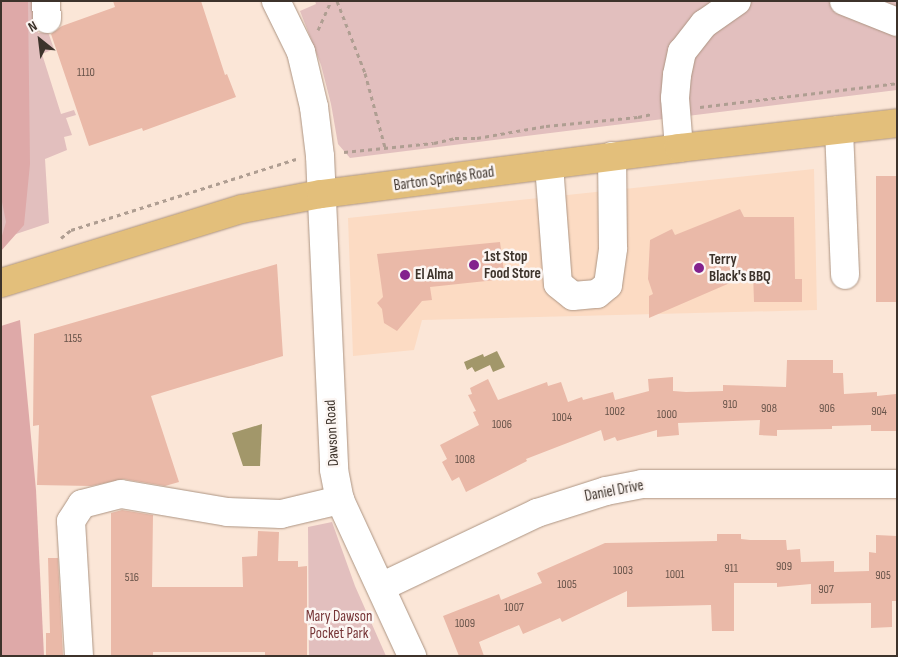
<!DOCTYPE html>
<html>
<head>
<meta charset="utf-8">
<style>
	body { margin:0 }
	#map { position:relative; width:898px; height:657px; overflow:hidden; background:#fbe6d7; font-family:"Sofia Sans Condensed",sans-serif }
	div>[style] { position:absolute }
	.built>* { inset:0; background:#fcdbc3 }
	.green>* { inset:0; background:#e2bfbe }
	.forest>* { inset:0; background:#dea9a8 }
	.water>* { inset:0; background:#a2976a }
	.building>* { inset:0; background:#eab9a8; transform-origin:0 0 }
	.path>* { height:3px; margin-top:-1.5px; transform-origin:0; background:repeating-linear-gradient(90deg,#af9e92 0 4px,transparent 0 8px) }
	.roads { filter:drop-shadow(0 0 1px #ad9583) drop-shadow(0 0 1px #ad9583) }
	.minor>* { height:28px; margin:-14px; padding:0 14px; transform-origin:14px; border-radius:14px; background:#fff }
	.major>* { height:28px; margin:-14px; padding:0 14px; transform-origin:14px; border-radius:14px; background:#e3bf7b }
	.dots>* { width:14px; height:14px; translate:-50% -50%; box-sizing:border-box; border:2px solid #fcf6f3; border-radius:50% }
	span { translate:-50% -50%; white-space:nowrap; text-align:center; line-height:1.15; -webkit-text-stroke:5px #fcf6f3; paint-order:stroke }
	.number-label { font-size:12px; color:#68544a }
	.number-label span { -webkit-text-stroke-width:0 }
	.street-label { font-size:15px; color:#3d332b }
	.poi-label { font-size:15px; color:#3d332b; font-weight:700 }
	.left { translate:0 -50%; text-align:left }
	.park-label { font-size:15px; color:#763536 }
	.frame { position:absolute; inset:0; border:2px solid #3d332b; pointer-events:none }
	.north { position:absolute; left:15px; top:15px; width:50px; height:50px; -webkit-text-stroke:4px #fcf6f3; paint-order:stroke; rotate:331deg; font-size:14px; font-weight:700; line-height:20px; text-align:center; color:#3d332b }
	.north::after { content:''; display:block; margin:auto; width:18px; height:22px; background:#3d332b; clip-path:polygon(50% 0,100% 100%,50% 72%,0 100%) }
</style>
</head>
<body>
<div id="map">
	<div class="built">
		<i style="clip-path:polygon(814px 169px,817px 310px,422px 320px,414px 350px,353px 356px,348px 218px)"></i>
	</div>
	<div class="green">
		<i style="clip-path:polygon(1px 1px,36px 1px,38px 33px,48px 32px,54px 49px,42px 54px,61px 114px,74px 110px,76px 115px,66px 118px,72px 135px,64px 137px,67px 150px,45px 159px,49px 223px,1px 239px)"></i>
		<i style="clip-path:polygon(315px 1px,897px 1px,897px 90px,350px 158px,338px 144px,331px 104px,321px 65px,300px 11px,316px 4px)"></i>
		<i style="clip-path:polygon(332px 522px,355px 586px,386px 656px,309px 656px,308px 527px)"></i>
	</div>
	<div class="forest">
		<i style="clip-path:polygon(1px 1px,28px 1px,30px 164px,24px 225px,1px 251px,1px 239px,6px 222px,1px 197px)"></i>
		<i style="clip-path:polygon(20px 320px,36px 490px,44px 656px,1px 656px,1px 326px)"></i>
	</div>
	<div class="water">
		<i style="clip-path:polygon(497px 351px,505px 367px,493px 372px,490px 365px,475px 372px,472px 367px,467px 370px,464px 362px,483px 354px,484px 357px)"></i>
		<i style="clip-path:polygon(262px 424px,260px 466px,243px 466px,232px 433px)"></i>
	</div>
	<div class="building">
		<i style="clip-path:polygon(113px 1px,201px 1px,225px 75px,227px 74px,236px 97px,143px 131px,142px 128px,89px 146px,51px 34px,62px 26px,115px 7px)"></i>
		<i style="left:897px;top:176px;width:126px;height:21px;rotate:90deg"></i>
		<i style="clip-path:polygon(740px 209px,744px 217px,794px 217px,795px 279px,802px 279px,802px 302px,754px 302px,753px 273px,649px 318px,649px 296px,653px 294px,648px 279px,650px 240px,672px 229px,675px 235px)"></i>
		<i style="clip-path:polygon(500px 242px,505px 279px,430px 287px,432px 300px,422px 301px,397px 331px,384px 323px,382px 309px,377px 303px,383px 297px,377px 254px)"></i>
		<i style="clip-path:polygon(277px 264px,283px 356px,151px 396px,179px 482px,165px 486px,123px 479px,91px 486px,37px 485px,39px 425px,33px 426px,34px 334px)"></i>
		<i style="clip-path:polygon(787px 360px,833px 360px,833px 373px,843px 373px,844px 394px,877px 392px,877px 396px,896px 394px,897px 431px,871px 431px,871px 425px,832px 426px,832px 429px,777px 430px,777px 436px,759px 435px,760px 420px,678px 423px,679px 435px,657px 437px,657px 430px,617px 441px,615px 437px,604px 441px,601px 430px,526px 459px,527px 461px,466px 492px,459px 477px,452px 481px,442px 462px,447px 459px,440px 445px,479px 425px,473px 412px,476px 411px,468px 395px,472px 394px,470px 388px,488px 379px,498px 400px,547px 382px,548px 386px,561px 382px,568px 402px,582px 397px,583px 400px,613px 392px,615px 400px,649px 391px,648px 379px,673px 377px,673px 391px,686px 392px,723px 391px,723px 385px,786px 387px)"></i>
		<i style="clip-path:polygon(122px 510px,153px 515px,152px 587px,243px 587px,242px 557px,257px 556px,258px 531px,279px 532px,278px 561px,298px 561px,298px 567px,307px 566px,307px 656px,265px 656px,265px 652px,153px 652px,153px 655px,111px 655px,111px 513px)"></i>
		<i style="clip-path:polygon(717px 534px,741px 534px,741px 539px,750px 540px,786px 540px,787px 550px,800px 549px,801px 562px,834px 561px,834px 572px,869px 571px,869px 552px,876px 553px,876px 535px,897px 536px,897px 601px,892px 601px,892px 627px,871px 628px,871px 603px,811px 604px,811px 584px,777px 587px,777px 583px,734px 583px,734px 631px,712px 631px,711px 605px,627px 607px,627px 591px,562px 622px,560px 618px,523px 634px,519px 625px,479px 642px,484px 656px,459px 656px,443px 616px,499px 594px,501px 600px,542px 583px,537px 573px,605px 543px,717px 541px)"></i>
		<i style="clip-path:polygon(48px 558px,58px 558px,63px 656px,46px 656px,46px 633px,50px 633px)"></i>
	</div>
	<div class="path">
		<i style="left:337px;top:1px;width:77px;rotate:68.7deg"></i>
		<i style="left:365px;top:73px;width:77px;rotate:74.9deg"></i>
		<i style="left:318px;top:30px;width:32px;rotate:-66deg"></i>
		<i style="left:700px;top:107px;width:198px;rotate:-6.9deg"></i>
		<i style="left:344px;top:152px;width:90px;rotate:-5.7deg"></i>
		<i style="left:434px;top:143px;width:22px;rotate:-13deg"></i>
		<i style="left:455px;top:138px;width:22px"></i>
		<i style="left:477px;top:138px;width:70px;rotate:-9.9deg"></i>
		<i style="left:546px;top:126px;width:92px;rotate:-5.6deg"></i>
		<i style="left:638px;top:117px;width:14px;rotate:-12deg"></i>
		<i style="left:61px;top:238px;width:13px;rotate:-39deg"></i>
		<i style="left:71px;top:230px;width:236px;rotate:-17.5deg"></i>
	</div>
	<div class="roads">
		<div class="minor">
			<i style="left:46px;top:1px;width:18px;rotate:87deg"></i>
			<i style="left:276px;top:1px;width:57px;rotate:63.9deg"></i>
			<i style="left:301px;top:52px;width:57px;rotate:76.7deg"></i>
			<i style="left:314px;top:107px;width:49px;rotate:83deg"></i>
			<i style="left:320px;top:156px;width:314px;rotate:87.4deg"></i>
			<i style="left:334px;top:470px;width:31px;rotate:79deg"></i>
			<i style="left:340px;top:500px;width:172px;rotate:65.2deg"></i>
			<i style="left:844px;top:1px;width:57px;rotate:21.6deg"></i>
			<i style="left:839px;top:130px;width:145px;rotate:87.6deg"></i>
			<i style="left:679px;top:148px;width:50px;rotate:-94.6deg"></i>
			<i style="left:675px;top:98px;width:23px;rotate:-85deg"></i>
			<i style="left:677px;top:75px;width:24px;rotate:-78deg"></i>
			<i style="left:682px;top:52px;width:36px;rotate:-52deg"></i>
			<i style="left:704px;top:24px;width:40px;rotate:-34.9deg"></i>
			<i style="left:549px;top:165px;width:119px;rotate:85.7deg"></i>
			<i style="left:558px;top:284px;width:19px;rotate:39deg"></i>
			<i style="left:573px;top:296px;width:24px;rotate:-5deg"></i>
			<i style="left:597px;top:294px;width:14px;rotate:-39deg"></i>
			<i style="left:608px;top:285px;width:37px;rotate:-82deg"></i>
			<i style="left:613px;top:248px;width:92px;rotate:-90.6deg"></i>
			<i style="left:381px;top:587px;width:173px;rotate:-25.4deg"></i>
			<i style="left:537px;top:513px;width:72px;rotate:-17.7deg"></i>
			<i style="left:606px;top:491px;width:37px;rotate:-11deg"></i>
			<i style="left:642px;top:484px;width:255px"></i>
			<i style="left:79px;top:656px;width:135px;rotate:-93.4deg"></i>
			<i style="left:71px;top:521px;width:20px;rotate:-57deg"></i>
			<i style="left:82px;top:504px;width:40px;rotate:-14.4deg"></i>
			<i style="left:121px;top:494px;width:108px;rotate:9.6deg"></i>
			<i style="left:227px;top:512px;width:54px;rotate:2.1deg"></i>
			<i style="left:281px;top:514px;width:61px;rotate:-13.3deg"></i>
		</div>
		<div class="major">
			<i style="left:1px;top:283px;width:252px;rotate:-17.1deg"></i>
			<i style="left:242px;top:209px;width:80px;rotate:-10.8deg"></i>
			<i style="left:321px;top:194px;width:361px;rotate:-7.3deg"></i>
			<i style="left:679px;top:148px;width:219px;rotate:-6.5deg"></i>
		</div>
	</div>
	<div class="dots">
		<i style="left:474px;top:265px;background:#83228d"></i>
		<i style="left:699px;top:268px;background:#83228d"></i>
		<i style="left:405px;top:275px;background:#83228d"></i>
	</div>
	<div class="number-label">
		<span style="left:86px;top:73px">1110</span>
		<span style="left:73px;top:339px">1155</span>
		<span style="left:730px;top:405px">910</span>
		<span style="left:769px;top:409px">908</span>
		<span style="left:827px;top:409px">906</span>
		<span style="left:615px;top:412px">1002</span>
		<span style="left:879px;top:412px">904</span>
		<span style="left:667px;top:415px">1000</span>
		<span style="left:562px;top:418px">1004</span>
		<span style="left:502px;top:425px">1006</span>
		<span style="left:465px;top:460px">1008</span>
		<span style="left:784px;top:567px">909</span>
		<span style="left:731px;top:569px">911</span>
		<span style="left:623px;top:571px">1003</span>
		<span style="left:675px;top:575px">1001</span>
		<span style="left:883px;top:576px">905</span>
		<span style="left:132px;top:578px">516</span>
		<span style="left:567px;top:585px">1005</span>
		<span style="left:826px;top:590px">907</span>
		<span style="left:514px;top:608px">1007</span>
		<span style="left:465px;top:624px">1009</span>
	</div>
	<div class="street-label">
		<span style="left:444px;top:179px;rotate:-8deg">Barton Springs Road</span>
		<span style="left:332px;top:433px;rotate:-93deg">Dawson Road</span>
		<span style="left:614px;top:491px;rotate:-11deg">Daniel Drive</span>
	</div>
	<div class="poi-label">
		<span class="left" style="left:484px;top:265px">1st Stop<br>Food Store</span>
		<span class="left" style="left:709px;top:268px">Terry<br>Black's BBQ</span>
		<span class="left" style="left:415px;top:275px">El Alma</span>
	</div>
	<div class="park-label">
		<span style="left:339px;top:625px">Mary Dawson<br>Pocket Park</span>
	</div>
	<div class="frame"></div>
	<div class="north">N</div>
</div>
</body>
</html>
